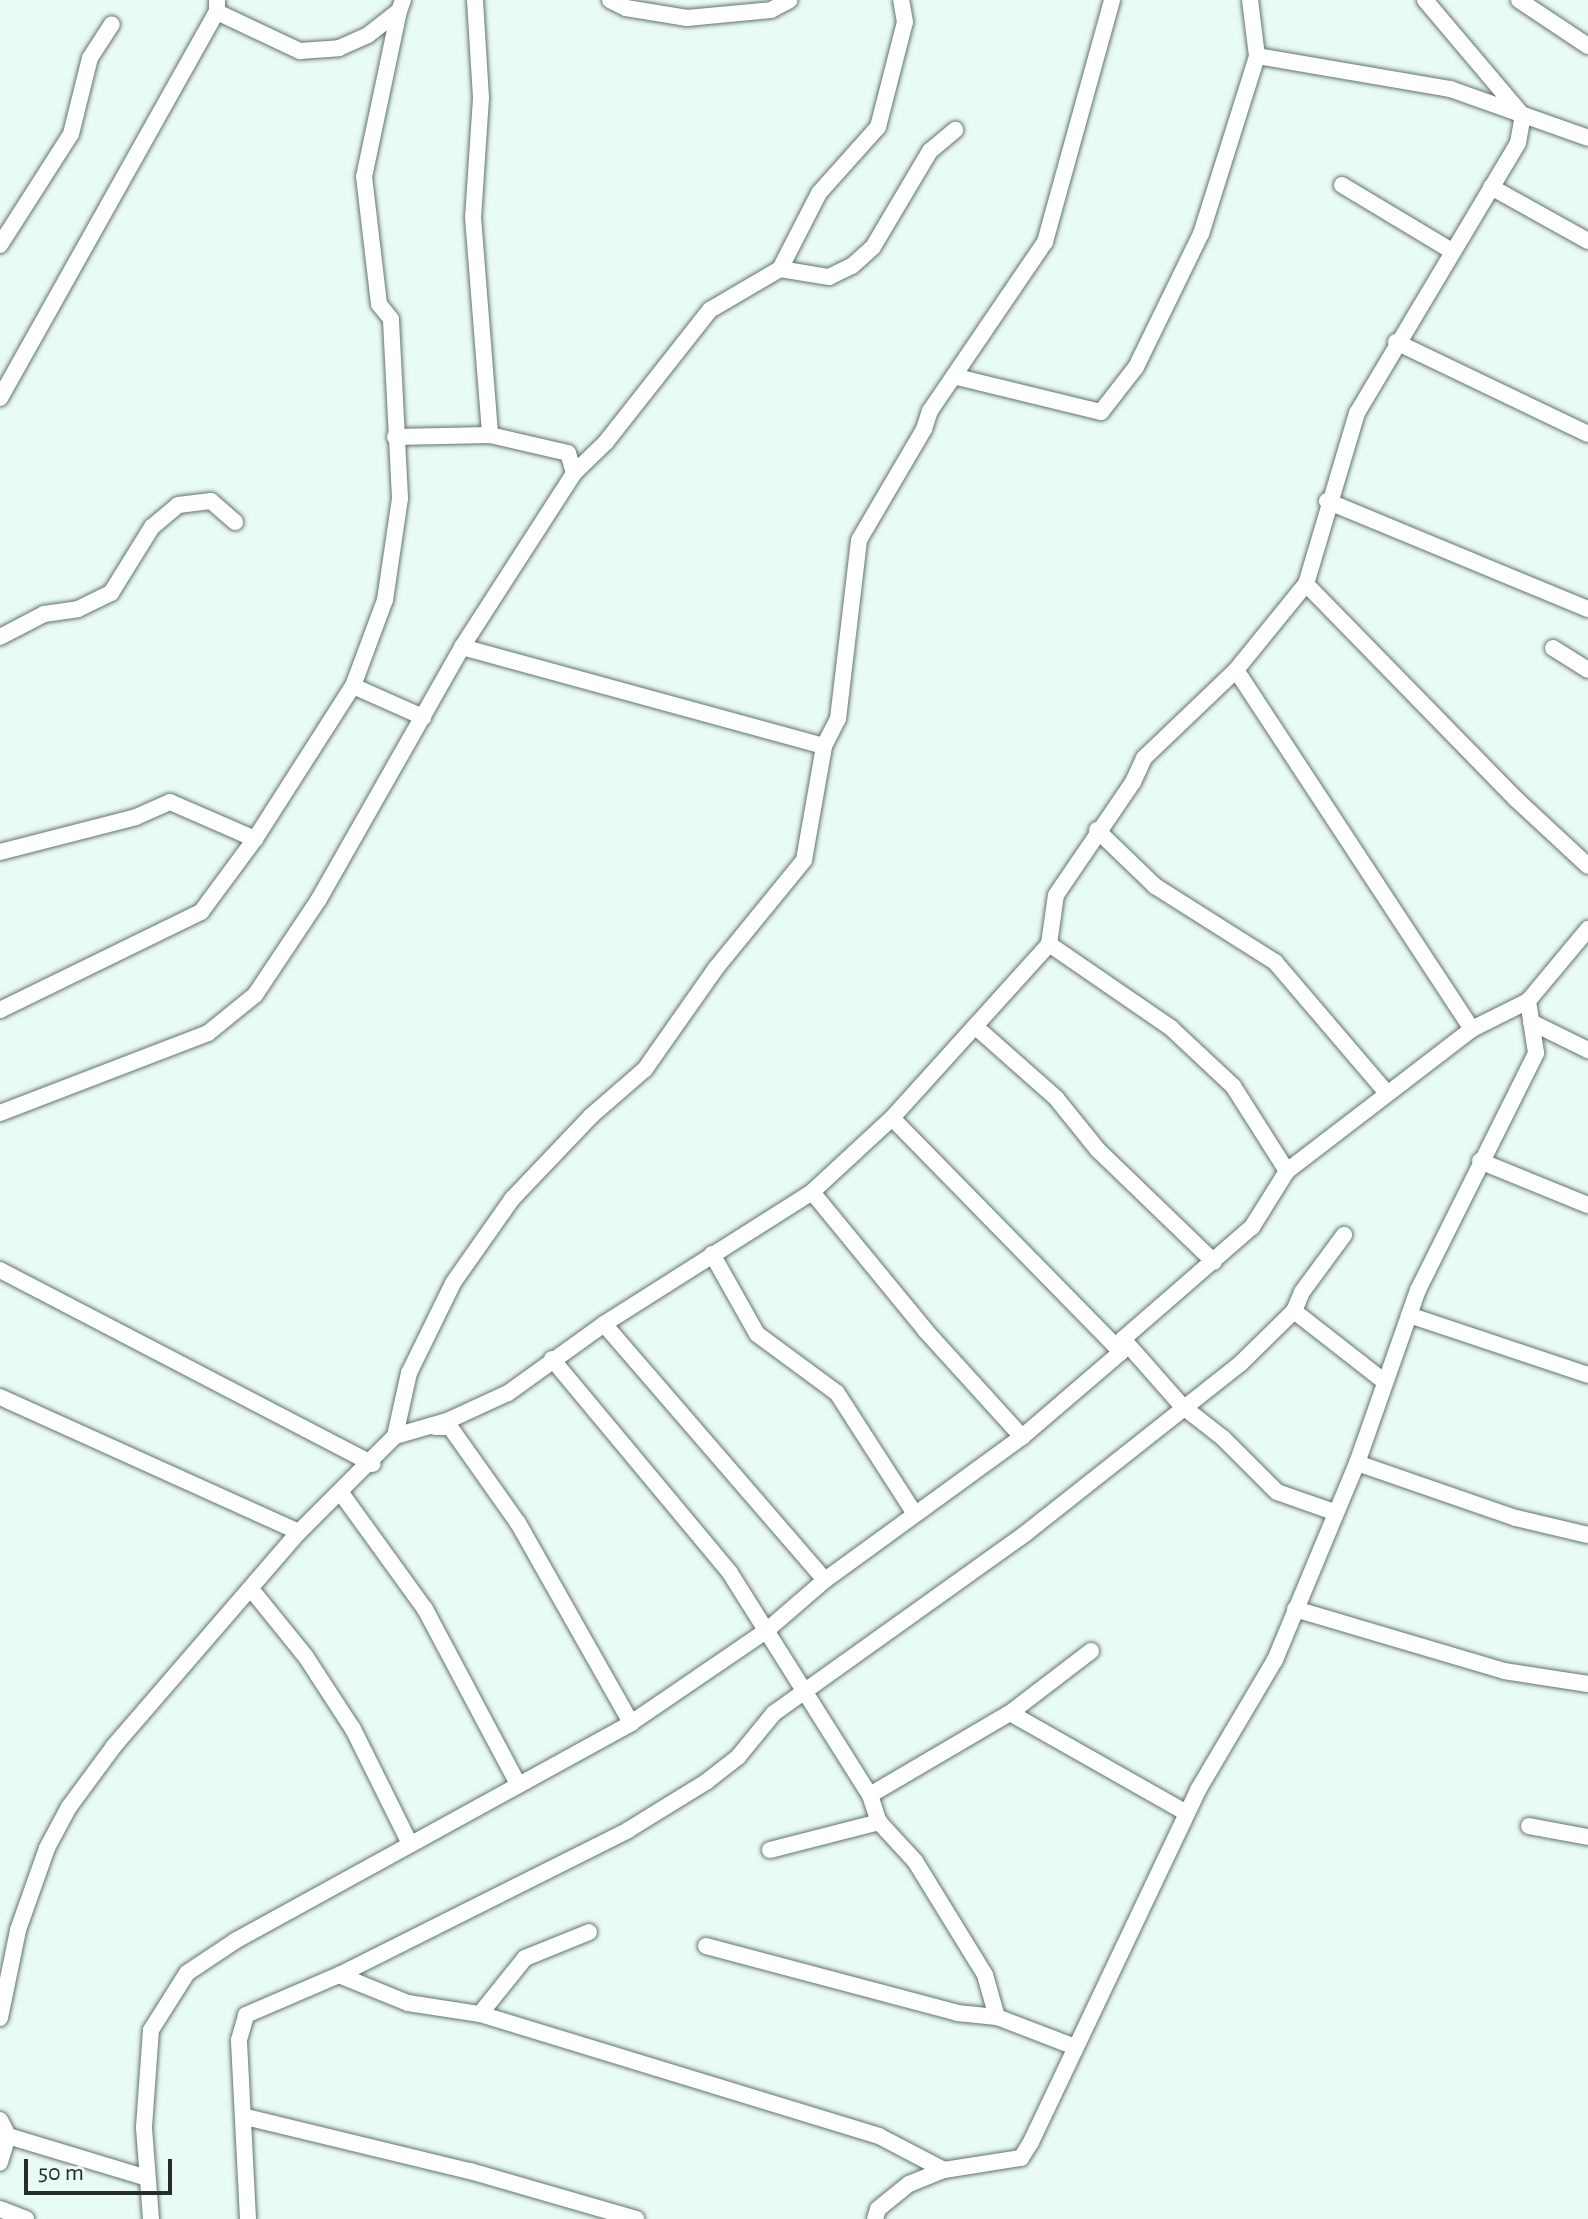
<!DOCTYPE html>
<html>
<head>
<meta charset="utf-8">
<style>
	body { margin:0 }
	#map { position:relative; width:1588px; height:2219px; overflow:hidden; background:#e8fbf6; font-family:"Alegreya Sans",sans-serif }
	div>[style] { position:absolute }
	.roads { filter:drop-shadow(0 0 2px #62736f) drop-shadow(0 0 2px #62736f) }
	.street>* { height:16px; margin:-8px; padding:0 8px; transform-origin:8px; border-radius:8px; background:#fff }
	span { translate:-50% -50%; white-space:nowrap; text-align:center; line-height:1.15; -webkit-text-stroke:7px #e8fbf6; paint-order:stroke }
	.scale { position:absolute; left:24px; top:2159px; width:148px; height:36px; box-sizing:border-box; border:4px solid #262d2b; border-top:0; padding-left:10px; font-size:24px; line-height:28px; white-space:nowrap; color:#262d2b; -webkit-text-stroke:6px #e8fbf6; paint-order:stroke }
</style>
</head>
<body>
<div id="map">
	<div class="roads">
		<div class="street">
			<i style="left:475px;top:0;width:98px;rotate:86.5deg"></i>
			<i style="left:481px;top:98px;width:119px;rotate:93.8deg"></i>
			<i style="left:473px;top:217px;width:219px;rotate:85.5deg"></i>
			<i style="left:610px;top:0;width:18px;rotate:27deg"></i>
			<i style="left:626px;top:8px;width:62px;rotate:9.3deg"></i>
			<i style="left:687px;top:18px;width:84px;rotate:-5.4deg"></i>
			<i style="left:771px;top:10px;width:21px;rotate:-28deg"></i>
			<i style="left:1519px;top:0;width:83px;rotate:33.7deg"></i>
			<i style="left:217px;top:12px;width:92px;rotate:25.2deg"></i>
			<i style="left:300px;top:51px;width:39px;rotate:-4deg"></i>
			<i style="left:339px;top:48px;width:32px;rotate:-24deg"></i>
			<i style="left:368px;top:35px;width:39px;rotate:-38deg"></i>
			<i style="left:399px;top:11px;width:12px;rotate:-70deg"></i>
			<i style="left:1257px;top:56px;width:196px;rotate:9.7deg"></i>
			<i style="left:1450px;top:89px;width:146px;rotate:19.5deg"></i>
			<i style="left:1342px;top:185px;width:126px;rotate:31deg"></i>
			<i style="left:1491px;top:187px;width:111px;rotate:29.1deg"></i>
			<i style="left:0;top:245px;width:132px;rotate:-57.4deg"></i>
			<i style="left:71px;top:134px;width:78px;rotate:-76deg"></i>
			<i style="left:90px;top:58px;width:40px;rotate:-57.1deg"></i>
			<i style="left:780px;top:269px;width:50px;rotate:9.3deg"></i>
			<i style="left:829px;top:277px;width:25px;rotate:-26deg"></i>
			<i style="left:852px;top:266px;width:28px;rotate:-42deg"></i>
			<i style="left:873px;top:247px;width:112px;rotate:-59.3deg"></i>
			<i style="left:930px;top:151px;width:33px;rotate:-40deg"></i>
			<i style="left:1396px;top:342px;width:213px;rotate:25.6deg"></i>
			<i style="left:957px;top:377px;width:148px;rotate:13.7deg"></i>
			<i style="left:1101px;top:412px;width:57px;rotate:-52.1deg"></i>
			<i style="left:1136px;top:367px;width:148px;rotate:-64deg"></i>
			<i style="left:1201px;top:234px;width:187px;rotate:-72.5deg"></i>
			<i style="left:1257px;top:56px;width:56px;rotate:-97.1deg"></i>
			<i style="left:0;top:398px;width:443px;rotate:-60.7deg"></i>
			<i style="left:217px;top:12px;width:12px;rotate:-90deg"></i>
			<i style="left:395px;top:437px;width:95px;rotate:-1.2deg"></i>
			<i style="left:490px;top:435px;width:80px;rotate:13deg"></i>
			<i style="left:568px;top:453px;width:21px;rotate:73deg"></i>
			<i style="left:1327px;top:501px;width:282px;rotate:22.5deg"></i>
			<i style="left:1306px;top:584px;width:301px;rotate:45.7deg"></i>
			<i style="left:1516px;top:799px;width:98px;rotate:42.9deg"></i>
			<i style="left:0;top:637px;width:50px;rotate:-27.6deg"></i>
			<i style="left:44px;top:614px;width:34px;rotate:-8deg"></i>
			<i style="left:78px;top:609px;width:37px;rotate:-26deg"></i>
			<i style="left:111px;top:593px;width:78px;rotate:-58.2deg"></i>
			<i style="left:152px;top:527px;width:34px;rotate:-40deg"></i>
			<i style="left:178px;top:505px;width:33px;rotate:-7deg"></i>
			<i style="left:211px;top:501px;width:32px;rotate:41deg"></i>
			<i style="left:462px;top:647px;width:375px;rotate:15.3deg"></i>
			<i style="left:1553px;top:648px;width:41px;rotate:32.2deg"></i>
			<i style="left:1236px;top:670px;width:430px;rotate:56.7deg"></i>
			<i style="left:353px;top:686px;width:77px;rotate:23.9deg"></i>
			<i style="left:1097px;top:830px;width:81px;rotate:44deg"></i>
			<i style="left:1155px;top:886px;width:142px;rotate:32.3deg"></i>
			<i style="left:1275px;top:962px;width:171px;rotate:49.5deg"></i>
			<i style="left:0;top:852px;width:140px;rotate:-14.4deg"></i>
			<i style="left:136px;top:817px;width:37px;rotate:-24deg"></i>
			<i style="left:170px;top:802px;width:93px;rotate:23.5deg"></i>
			<i style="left:1049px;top:944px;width:148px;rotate:34.5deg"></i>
			<i style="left:1171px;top:1028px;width:85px;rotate:43.1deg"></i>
			<i style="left:1233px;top:1086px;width:101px;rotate:57.6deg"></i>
			<i style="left:0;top:1010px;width:224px;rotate:-26deg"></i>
			<i style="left:201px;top:912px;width:91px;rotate:-53.5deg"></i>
			<i style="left:255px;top:839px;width:182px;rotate:-57.4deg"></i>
			<i style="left:353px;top:686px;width:92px;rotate:-69.6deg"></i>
			<i style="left:385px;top:600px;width:103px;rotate:-81.6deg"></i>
			<i style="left:400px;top:498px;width:179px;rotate:-92.9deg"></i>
			<i style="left:391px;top:319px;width:19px;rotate:-129deg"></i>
			<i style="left:379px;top:304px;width:128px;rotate:-96.7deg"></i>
			<i style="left:364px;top:177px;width:170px;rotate:-78.1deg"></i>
			<i style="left:1531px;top:1022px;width:64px;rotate:26.2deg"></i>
			<i style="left:977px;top:1028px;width:106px;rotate:41.5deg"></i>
			<i style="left:1056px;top:1098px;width:67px;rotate:51.1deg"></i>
			<i style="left:1098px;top:1150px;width:161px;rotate:44deg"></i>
			<i style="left:0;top:1113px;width:223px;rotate:-21deg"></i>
			<i style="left:208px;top:1033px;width:60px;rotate:-39deg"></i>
			<i style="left:255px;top:995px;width:115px;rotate:-56.3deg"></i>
			<i style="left:319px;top:899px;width:290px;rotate:-60.4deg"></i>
			<i style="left:462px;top:647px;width:207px;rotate:-57.2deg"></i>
			<i style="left:574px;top:473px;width:45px;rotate:-44.1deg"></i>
			<i style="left:606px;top:442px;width:168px;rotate:-51.8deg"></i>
			<i style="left:710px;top:310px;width:81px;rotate:-30.4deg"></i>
			<i style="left:780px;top:269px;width:85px;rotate:-62.8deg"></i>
			<i style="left:819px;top:193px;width:89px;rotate:-48.2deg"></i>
			<i style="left:878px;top:127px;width:108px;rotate:-75.6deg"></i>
			<i style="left:905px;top:22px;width:22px;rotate:-100deg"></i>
			<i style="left:892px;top:1118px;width:327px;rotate:45.6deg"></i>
			<i style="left:1480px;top:1161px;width:117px;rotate:22.2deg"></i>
			<i style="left:812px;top:1192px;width:180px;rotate:50.6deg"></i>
			<i style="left:926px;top:1331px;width:143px;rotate:47.8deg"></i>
			<i style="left:712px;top:1254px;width:92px;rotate:60.6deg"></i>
			<i style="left:757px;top:1334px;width:99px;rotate:36.4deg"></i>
			<i style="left:837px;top:1393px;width:144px;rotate:57.2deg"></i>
			<i style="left:0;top:1270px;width:420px;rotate:27.5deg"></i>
			<i style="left:1294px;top:1311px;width:115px;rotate:38deg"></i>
			<i style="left:1409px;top:1315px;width:189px;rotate:18.5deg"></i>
			<i style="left:604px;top:1324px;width:338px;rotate:49.2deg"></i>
			<i style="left:1123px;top:1339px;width:89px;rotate:48.6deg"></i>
			<i style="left:1182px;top:1406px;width:52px;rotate:38deg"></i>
			<i style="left:1223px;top:1438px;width:76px;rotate:45deg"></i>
			<i style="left:1277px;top:1492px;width:60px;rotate:19.3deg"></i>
			<i style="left:552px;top:1359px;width:278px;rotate:50.2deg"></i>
			<i style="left:730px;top:1573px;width:262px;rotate:57.8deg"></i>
			<i style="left:870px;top:1795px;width:28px;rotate:72deg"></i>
			<i style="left:879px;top:1822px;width:53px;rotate:47.3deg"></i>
			<i style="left:915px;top:1861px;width:134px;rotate:58.4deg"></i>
			<i style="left:985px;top:1975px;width:44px;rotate:74.1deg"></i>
			<i style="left:0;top:1397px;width:328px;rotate:24.3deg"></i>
			<i style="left:435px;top:1427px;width:15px"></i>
			<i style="left:450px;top:1427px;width:118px;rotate:54.7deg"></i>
			<i style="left:518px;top:1523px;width:230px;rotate:60.5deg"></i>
			<i style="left:395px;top:1436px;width:54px;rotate:-16.1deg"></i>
			<i style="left:447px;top:1421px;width:67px;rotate:-24.7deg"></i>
			<i style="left:508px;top:1393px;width:118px;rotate:-35.7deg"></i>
			<i style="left:604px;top:1324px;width:246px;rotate:-32.4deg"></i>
			<i style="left:812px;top:1192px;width:109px;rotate:-42.8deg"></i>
			<i style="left:892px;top:1118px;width:234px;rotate:-47.9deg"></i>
			<i style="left:1049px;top:944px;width:49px;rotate:-81.9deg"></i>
			<i style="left:1056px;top:895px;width:137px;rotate:-55.7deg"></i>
			<i style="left:1133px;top:782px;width:26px;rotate:-65deg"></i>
			<i style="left:1144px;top:758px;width:127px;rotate:-43.7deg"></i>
			<i style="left:1236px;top:670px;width:111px;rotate:-50.9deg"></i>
			<i style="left:1306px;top:584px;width:178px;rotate:-73.4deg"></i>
			<i style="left:1357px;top:413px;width:314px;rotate:-59.2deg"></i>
			<i style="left:1518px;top:143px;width:27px;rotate:-80deg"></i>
			<i style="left:1523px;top:116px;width:152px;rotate:-130.2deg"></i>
			<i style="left:1357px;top:1463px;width:168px;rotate:19.1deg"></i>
			<i style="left:1516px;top:1518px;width:74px;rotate:13.3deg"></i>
			<i style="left:341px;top:1493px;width:143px;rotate:54.1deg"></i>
			<i style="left:425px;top:1609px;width:198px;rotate:62deg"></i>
			<i style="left:251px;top:1589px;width:87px;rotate:51deg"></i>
			<i style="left:306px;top:1657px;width:86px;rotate:56.9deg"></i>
			<i style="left:353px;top:1729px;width:128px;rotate:63.6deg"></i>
			<i style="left:1295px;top:1609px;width:218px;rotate:16.5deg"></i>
			<i style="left:1504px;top:1671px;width:85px;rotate:8.8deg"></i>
			<i style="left:1010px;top:1713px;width:203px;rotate:29.5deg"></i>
			<i style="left:870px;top:1795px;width:162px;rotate:-30.4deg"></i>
			<i style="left:1010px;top:1713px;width:102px;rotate:-37.4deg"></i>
			<i style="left:1529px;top:1826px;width:60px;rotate:10.6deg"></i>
			<i style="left:770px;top:1850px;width:113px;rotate:-14.4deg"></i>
			<i style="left:706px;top:1946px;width:260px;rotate:14.9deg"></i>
			<i style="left:957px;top:2013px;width:40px;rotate:5.7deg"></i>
			<i style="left:997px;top:2017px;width:84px;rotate:21deg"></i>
			<i style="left:339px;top:1975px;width:74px;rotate:22.1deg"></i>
			<i style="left:408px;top:2003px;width:73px;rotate:8.7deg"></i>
			<i style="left:480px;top:2014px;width:417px;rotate:17deg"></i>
			<i style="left:879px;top:2136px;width:73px;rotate:27.6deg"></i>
			<i style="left:480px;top:2014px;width:72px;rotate:-51.2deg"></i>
			<i style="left:525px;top:1958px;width:69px;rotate:-22.1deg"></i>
			<i style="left:0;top:2018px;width:90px;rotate:-78.4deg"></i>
			<i style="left:18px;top:1930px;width:87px;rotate:-70.5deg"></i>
			<i style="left:47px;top:1848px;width:47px;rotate:-61.8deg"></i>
			<i style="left:69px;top:1807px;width:76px;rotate:-53.6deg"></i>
			<i style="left:114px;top:1746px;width:283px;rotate:-49.2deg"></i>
			<i style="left:299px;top:1532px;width:136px;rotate:-45deg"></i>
			<i style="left:395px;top:1436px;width:65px;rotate:-77.5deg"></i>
			<i style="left:409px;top:1373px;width:100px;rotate:-63.9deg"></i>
			<i style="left:453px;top:1283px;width:103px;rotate:-54.9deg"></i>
			<i style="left:512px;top:1199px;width:115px;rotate:-46.4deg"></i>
			<i style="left:591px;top:1116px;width:72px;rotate:-41deg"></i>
			<i style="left:645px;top:1069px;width:123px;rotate:-54.9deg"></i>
			<i style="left:716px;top:968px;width:139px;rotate:-50.8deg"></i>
			<i style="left:804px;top:860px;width:116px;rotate:-80deg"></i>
			<i style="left:824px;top:746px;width:30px;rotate:-63deg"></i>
			<i style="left:838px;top:719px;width:180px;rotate:-83.3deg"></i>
			<i style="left:859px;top:540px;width:129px;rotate:-59.6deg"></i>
			<i style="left:924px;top:429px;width:19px;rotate:-72deg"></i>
			<i style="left:930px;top:411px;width:204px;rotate:-55.8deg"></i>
			<i style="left:1045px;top:242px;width:251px;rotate:-74.5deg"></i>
			<i style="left:246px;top:2117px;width:230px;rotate:13.6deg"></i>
			<i style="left:470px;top:2171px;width:173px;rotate:16.1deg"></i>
			<i style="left:0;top:2120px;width:18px;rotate:63deg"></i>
			<i style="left:8px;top:2136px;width:28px;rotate:107deg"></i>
			<i style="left:8px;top:2136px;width:145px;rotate:16.8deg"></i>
			<i style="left:0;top:2209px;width:28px;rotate:21deg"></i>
			<i style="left:151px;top:2219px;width:92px;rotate:-94.4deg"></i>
			<i style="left:144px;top:2127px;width:97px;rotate:-85.9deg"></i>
			<i style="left:151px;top:2030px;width:67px;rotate:-57.7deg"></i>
			<i style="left:187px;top:1973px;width:58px;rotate:-33.7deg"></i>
			<i style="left:235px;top:1941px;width:452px;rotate:-28.8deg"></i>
			<i style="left:631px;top:1723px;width:163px;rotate:-34.3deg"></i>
			<i style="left:766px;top:1631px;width:78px;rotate:-40.8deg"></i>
			<i style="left:825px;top:1580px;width:243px;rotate:-36deg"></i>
			<i style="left:1022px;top:1437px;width:130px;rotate:-40.6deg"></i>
			<i style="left:1121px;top:1352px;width:13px;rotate:-81deg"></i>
			<i style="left:1123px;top:1339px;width:171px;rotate:-41deg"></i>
			<i style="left:1252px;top:1227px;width:66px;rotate:-58deg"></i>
			<i style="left:1287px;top:1171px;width:233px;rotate:-37.5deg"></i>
			<i style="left:1472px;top:1029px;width:63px;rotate:-26.6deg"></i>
			<i style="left:1528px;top:1001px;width:94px;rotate:-50.2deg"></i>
			<i style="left:248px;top:2219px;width:179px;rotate:-92.9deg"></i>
			<i style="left:239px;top:2040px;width:26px;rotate:-74deg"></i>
			<i style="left:246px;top:2015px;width:101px;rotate:-23.3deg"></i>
			<i style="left:339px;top:1975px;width:323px;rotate:-26.6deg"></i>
			<i style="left:628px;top:1830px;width:92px;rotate:-31.6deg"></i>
			<i style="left:706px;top:1782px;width:41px;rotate:-38deg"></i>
			<i style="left:738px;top:1757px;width:57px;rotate:-50.7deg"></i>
			<i style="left:774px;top:1713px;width:310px;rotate:-35.5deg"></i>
			<i style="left:1026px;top:1533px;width:273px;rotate:-38.3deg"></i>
			<i style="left:1240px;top:1364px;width:76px;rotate:-44.5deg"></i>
			<i style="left:1294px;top:1311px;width:21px;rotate:-67deg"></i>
			<i style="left:1302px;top:1292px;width:71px;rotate:-53.6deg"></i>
			<i style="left:875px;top:2219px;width:10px;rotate:-73deg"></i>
			<i style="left:878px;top:2209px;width:40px;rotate:-39deg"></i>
			<i style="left:909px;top:2184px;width:38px;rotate:-22deg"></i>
			<i style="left:944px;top:2170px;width:78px;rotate:-8.9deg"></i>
			<i style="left:1021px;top:2158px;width:19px;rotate:-58deg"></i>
			<i style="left:1031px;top:2142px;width:390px;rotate:-64.6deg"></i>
			<i style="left:1198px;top:1790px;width:151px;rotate:-59.4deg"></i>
			<i style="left:1275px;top:1660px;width:213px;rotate:-67.4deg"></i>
			<i style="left:1357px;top:1463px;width:183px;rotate:-70.6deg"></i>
			<i style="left:1418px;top:1290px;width:265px;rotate:-63.5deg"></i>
			<i style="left:1536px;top:1053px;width:53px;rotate:-98.7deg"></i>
		</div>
	</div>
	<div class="scale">50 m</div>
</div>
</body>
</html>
